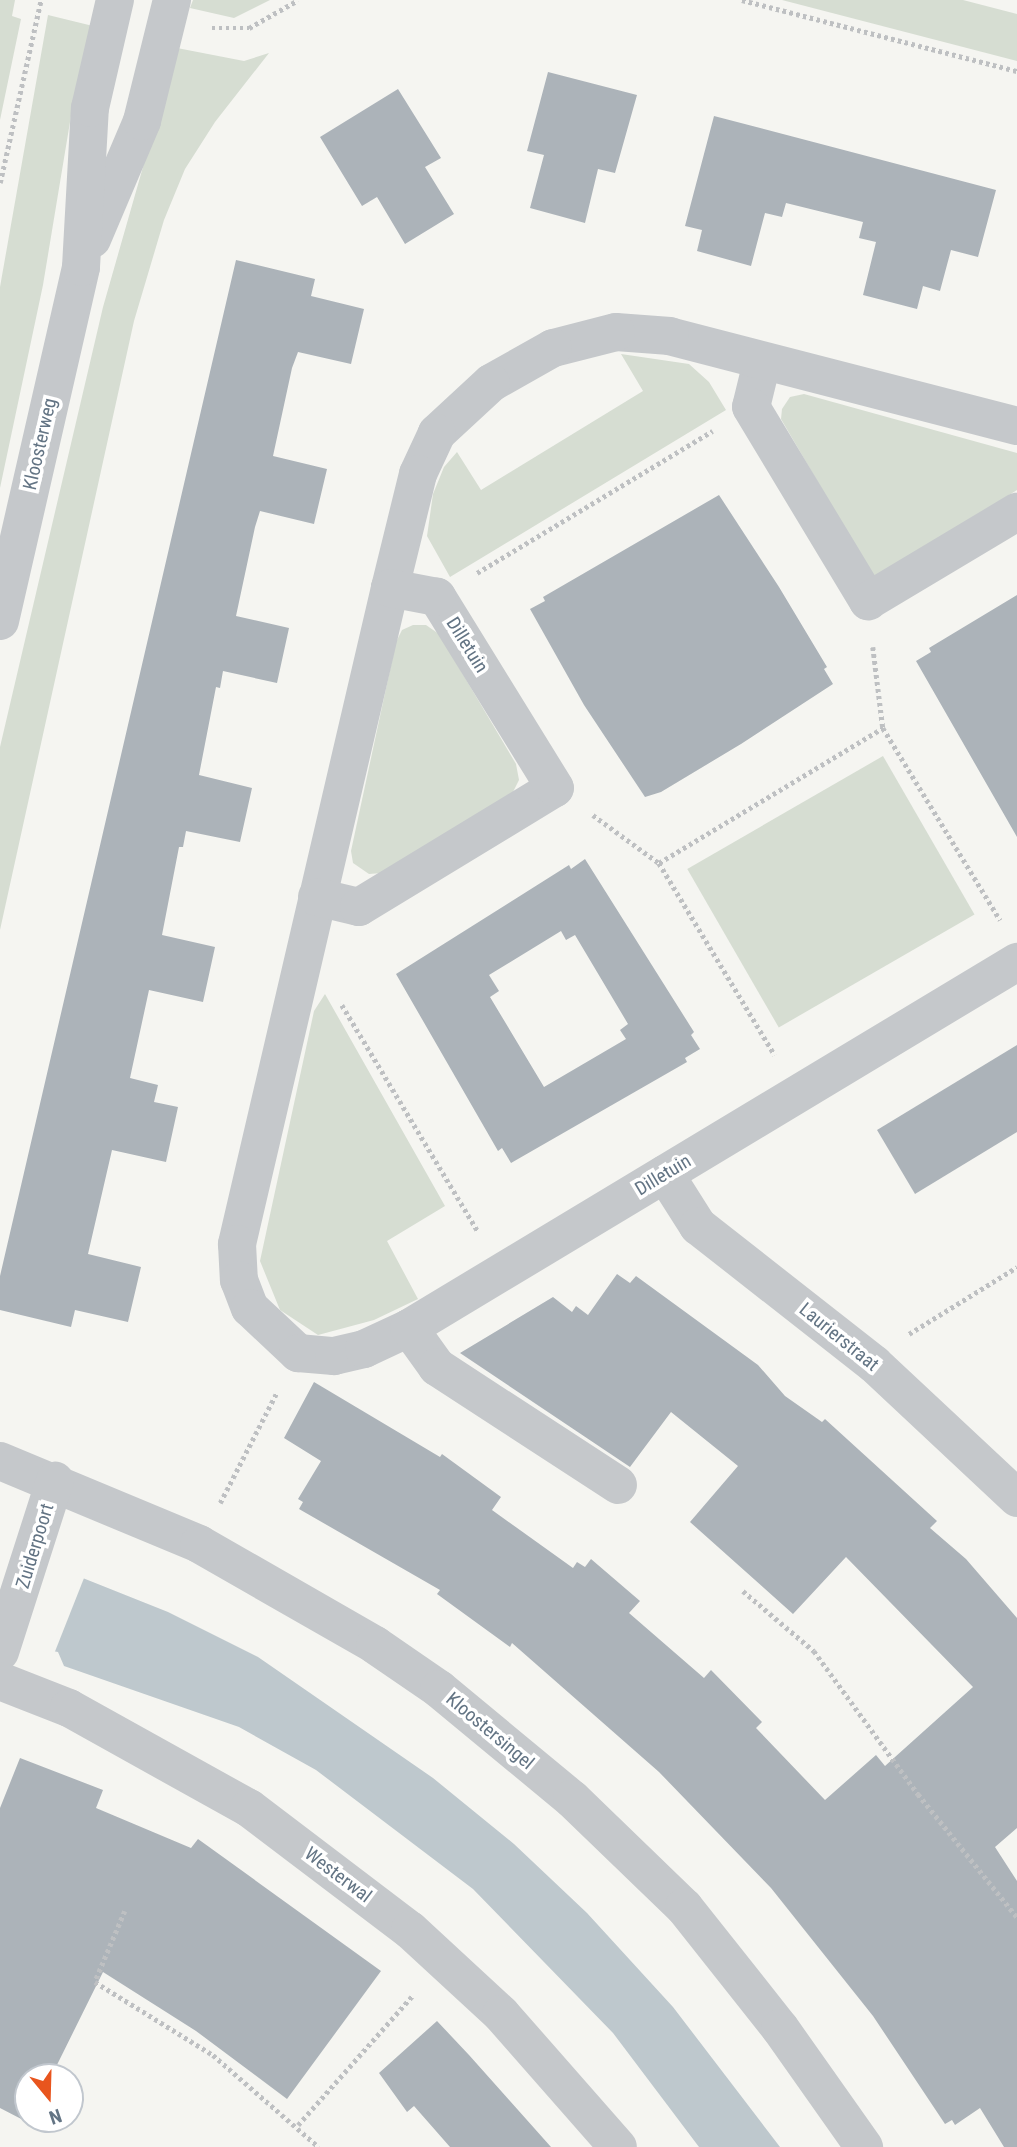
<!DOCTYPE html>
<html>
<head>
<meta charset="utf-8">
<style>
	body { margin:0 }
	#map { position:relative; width:1017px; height:2147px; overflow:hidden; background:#f5f5f1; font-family:"Roboto Condensed",sans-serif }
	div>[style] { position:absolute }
	.green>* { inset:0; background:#d6ddd2; transform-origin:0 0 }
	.water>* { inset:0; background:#bec8cd }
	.pier>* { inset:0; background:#f5f5f1 }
	.building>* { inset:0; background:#acb3b9 }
	.path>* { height:4.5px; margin-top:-2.25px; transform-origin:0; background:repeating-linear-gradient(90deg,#bec0c2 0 3.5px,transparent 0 7px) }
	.minor>* { height:38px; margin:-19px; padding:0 19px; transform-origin:19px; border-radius:19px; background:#c5c8cb }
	span { translate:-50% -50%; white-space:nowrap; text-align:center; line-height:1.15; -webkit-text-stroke:7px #fff; paint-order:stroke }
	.street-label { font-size:19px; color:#637484 }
	.north { position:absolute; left:14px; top:2063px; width:70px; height:70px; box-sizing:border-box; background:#fff; border:2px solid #c1c7ce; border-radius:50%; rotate:161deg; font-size:19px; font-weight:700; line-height:28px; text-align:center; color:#637484 }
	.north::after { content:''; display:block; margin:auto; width:24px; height:32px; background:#e8551e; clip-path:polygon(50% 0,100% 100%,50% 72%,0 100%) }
</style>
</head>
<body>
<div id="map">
	<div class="green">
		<i style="clip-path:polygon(0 0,15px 0,12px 16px,21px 19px,0 120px)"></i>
		<i style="clip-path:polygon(193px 0,270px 0,234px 18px,190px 8px)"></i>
		<i style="clip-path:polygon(782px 0,963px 0,1017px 14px,1017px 61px)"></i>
		<i style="clip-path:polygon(48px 15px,93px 26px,71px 116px,43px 285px,0 488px,0 287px)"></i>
		<i style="clip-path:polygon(177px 48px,244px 61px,269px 53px,215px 122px,185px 169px,164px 220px,134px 321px,0 930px,0 747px,103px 307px)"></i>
		<i style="clip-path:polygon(621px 354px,689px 364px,709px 382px,726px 410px,450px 577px,427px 536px,433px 494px,444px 467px,457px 452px,481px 490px,643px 391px)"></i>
		<i style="clip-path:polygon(804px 394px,1017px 453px,1017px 490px,875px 580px,781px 419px,782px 409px,790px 397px)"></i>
		<i style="clip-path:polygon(413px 625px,426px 625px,439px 634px,516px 764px,519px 780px,513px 792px,382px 873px,369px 874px,353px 863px,351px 851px,396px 642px,402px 630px)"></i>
		<i style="left:883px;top:756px;width:183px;height:226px;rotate:60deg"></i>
		<i style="clip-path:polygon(325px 994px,445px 1206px,387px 1241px,418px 1299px,374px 1320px,318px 1335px,280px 1310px,260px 1261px,314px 1011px)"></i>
	</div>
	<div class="water">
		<i style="clip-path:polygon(0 1545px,168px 1612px,258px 1657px,433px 1778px,514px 1844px,587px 1913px,673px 2007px,780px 2147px,699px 2147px,613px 2033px,473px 1889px,316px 1770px,239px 1727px,64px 1666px,58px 1652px,0 1641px)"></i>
	</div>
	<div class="pier">
		<i style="clip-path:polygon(0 1541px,86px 1573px,54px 1654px,0 1642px)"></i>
	</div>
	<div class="building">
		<i style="clip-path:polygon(548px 72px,637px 95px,615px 173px,598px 169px,585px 223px,530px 208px,544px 155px,527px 151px)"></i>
		<i style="clip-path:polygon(398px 89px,441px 158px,425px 167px,454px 214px,405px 244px,377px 197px,362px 206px,320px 137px)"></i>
		<i style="clip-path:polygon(714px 116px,996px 190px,978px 257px,951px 250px,940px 291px,923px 286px,917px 309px,863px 295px,876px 242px,859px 238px,863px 222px,786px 203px,782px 217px,765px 213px,751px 266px,697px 251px,702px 230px,685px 226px)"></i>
		<i style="clip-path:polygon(236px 260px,315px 279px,311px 296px,364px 309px,351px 364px,298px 352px,292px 368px,273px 456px,327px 469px,314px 524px,260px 511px,255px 527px,236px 616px,289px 628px,277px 683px,223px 671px,220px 688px,216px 687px,199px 775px,252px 788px,240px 842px,186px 831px,183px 847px,179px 847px,162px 935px,215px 947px,203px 1002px,149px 990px,130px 1078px,158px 1085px,154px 1102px,178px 1107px,166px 1162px,112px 1150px,88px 1254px,141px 1267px,128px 1322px,75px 1310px,71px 1327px,0 1310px,0 1276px)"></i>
		<i style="clip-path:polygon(719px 495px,779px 587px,827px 667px,824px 669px,833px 684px,741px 744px,661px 792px,645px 797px,584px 705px,530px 609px,545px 601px,543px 597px)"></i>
		<i style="clip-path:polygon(1017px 595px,1017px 837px,916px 661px,931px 652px,929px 648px)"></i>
		<i style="clip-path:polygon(evenodd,585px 859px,694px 1032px,691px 1035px,700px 1049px,685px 1058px,687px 1062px,511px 1163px,502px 1148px,498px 1151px,396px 974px,569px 865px,571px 869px,585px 859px,561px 931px,566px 940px,575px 935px,628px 1024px,620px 1030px,626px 1039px,544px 1087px,490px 997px,499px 991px,489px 975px,561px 931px)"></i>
		<i style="clip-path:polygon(1017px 1045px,1017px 1132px,915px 1194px,877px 1130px)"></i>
		<i style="clip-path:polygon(617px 1274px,630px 1283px,636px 1276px,758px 1365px,785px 1396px,822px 1422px,825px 1419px,937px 1521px,930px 1528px,966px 1559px,1017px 1618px,1017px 1828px,995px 1847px,1017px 1881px,1017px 2147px,1004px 2147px,980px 2108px,955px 2125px,952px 2120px,945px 2124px,873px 2016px,771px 1888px,659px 1772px,512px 1643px,510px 1647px,437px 1594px,440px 1590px,299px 1509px,303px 1502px,298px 1499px,321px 1461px,284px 1438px,314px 1382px,440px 1457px,442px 1454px,501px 1497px,492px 1510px,573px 1568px,577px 1562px,585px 1567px,591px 1559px,640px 1601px,629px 1613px,704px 1678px,711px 1670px,762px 1722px,756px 1728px,825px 1800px,876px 1755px,885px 1766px,973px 1687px,846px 1557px,793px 1614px,690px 1522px,738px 1466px,671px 1412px,630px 1467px,460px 1353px,553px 1297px,572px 1312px,576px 1306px,588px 1315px)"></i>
		<i style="clip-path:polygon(20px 1758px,103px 1790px,96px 1808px,191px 1848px,198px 1839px,381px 1971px,287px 2099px,196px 2031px,103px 1972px,51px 2077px,28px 2077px,29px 2123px,0 2108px,0 1808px)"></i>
		<i style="clip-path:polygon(437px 2021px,469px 2055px,551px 2147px,450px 2147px,414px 2106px,407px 2112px,379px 2073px)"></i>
	</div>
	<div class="path">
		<i style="left:742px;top:0;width:284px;rotate:14.5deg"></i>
		<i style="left:212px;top:28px;width:37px"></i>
		<i style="left:249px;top:28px;width:56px;rotate:-29.7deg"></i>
		<i style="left:0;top:183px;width:188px;rotate:-77.4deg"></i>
		<i style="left:477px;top:573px;width:275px;rotate:-31.1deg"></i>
		<i style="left:873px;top:647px;width:82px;rotate:83deg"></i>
		<i style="left:883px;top:728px;width:225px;rotate:58.6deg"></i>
		<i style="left:593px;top:815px;width:82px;rotate:36deg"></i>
		<i style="left:659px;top:863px;width:224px;rotate:58.9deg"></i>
		<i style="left:659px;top:863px;width:262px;rotate:-31.1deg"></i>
		<i style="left:342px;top:1005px;width:264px;rotate:59deg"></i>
		<i style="left:909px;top:1334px;width:127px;rotate:-31.8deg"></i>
		<i style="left:220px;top:1503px;width:125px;rotate:-62.8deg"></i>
		<i style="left:743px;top:1591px;width:93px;rotate:40.2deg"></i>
		<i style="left:814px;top:1651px;width:177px;rotate:54deg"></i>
		<i style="left:918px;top:1794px;width:158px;rotate:51.2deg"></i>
		<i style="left:125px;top:1911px;width:77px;rotate:112.9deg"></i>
		<i style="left:95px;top:1982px;width:139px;rotate:31.7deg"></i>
		<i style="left:213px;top:2055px;width:140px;rotate:41deg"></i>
		<i style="left:298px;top:2125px;width:172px;rotate:-48.5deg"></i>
	</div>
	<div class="minor">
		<i style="left:92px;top:239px;width:128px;rotate:-67deg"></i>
		<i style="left:142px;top:121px;width:125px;rotate:-76.1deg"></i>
		<i style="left:762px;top:362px;width:46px;rotate:103.7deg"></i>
		<i style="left:751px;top:407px;width:227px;rotate:58.9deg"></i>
		<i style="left:868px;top:601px;width:174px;rotate:-30.9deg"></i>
		<i style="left:1017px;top:426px;width:358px;rotate:-165.5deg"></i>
		<i style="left:670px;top:336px;width:54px;rotate:-175.8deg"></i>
		<i style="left:616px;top:332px;width:65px;rotate:165.7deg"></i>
		<i style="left:553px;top:348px;width:71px;rotate:150.6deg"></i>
		<i style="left:491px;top:383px;width:74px;rotate:137.2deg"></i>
		<i style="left:437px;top:433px;width:45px;rotate:114.9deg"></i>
		<i style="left:418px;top:474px;width:117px;rotate:103.8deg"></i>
		<i style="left:390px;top:588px;width:674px;rotate:103.13deg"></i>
		<i style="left:237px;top:1244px;width:36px;rotate:87deg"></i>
		<i style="left:239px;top:1280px;width:30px;rotate:69deg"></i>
		<i style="left:250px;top:1308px;width:66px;rotate:43.2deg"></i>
		<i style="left:298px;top:1353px;width:36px;rotate:5deg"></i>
		<i style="left:334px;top:1356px;width:31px;rotate:-13deg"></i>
		<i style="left:364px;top:1349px;width:50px;rotate:-25deg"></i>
		<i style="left:409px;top:1328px;width:710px;rotate:-31.05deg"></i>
		<i style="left:0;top:621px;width:363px;rotate:-77.1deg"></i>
		<i style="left:81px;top:267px;width:159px;rotate:-86.8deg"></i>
		<i style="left:90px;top:108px;width:111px;rotate:-77deg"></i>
		<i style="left:317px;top:897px;width:43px;rotate:13.4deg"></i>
		<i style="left:359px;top:907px;width:229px;rotate:-31.3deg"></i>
		<i style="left:555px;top:788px;width:225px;rotate:-121.7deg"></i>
		<i style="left:437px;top:597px;width:48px;rotate:-169.2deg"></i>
		<i style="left:665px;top:1174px;width:62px;rotate:57.6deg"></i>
		<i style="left:698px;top:1226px;width:224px;rotate:38.1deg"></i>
		<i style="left:874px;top:1364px;width:196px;rotate:43.1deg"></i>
		<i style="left:409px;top:1328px;width:48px;rotate:54.3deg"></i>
		<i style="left:437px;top:1367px;width:216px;rotate:33.1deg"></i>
		<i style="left:0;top:1461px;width:216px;rotate:22.6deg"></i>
		<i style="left:199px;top:1544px;width:203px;rotate:29.8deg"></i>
		<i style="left:375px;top:1645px;width:78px;rotate:34.5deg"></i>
		<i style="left:439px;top:1689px;width:173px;rotate:39.6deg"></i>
		<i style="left:572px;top:1799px;width:156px;rotate:44deg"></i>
		<i style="left:684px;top:1907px;width:154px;rotate:51.6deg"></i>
		<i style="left:780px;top:2028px;width:146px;rotate:54.8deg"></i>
		<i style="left:0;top:1652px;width:180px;rotate:-72.2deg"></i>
		<i style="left:0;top:1681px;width:74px;rotate:21.4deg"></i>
		<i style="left:69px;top:1708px;width:206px;rotate:29.1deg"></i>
		<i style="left:249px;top:1808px;width:202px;rotate:37.2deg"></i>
		<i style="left:410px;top:1930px;width:124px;rotate:42.7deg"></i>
		<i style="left:501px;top:2014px;width:177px;rotate:48.7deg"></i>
	</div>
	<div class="street-label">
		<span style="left:40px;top:444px;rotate:-77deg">Kloosterweg</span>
		<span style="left:467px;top:645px;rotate:58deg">Dilletuin</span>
		<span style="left:663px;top:1175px;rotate:-31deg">Dilletuin</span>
		<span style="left:839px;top:1337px;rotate:39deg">Laurierstraat</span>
		<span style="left:35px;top:1546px;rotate:-73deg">Zuiderpoort</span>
		<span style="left:490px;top:1731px;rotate:40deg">Kloostersingel</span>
		<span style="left:338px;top:1875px;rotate:37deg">Westerwal</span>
	</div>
	<div class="north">N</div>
</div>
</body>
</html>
